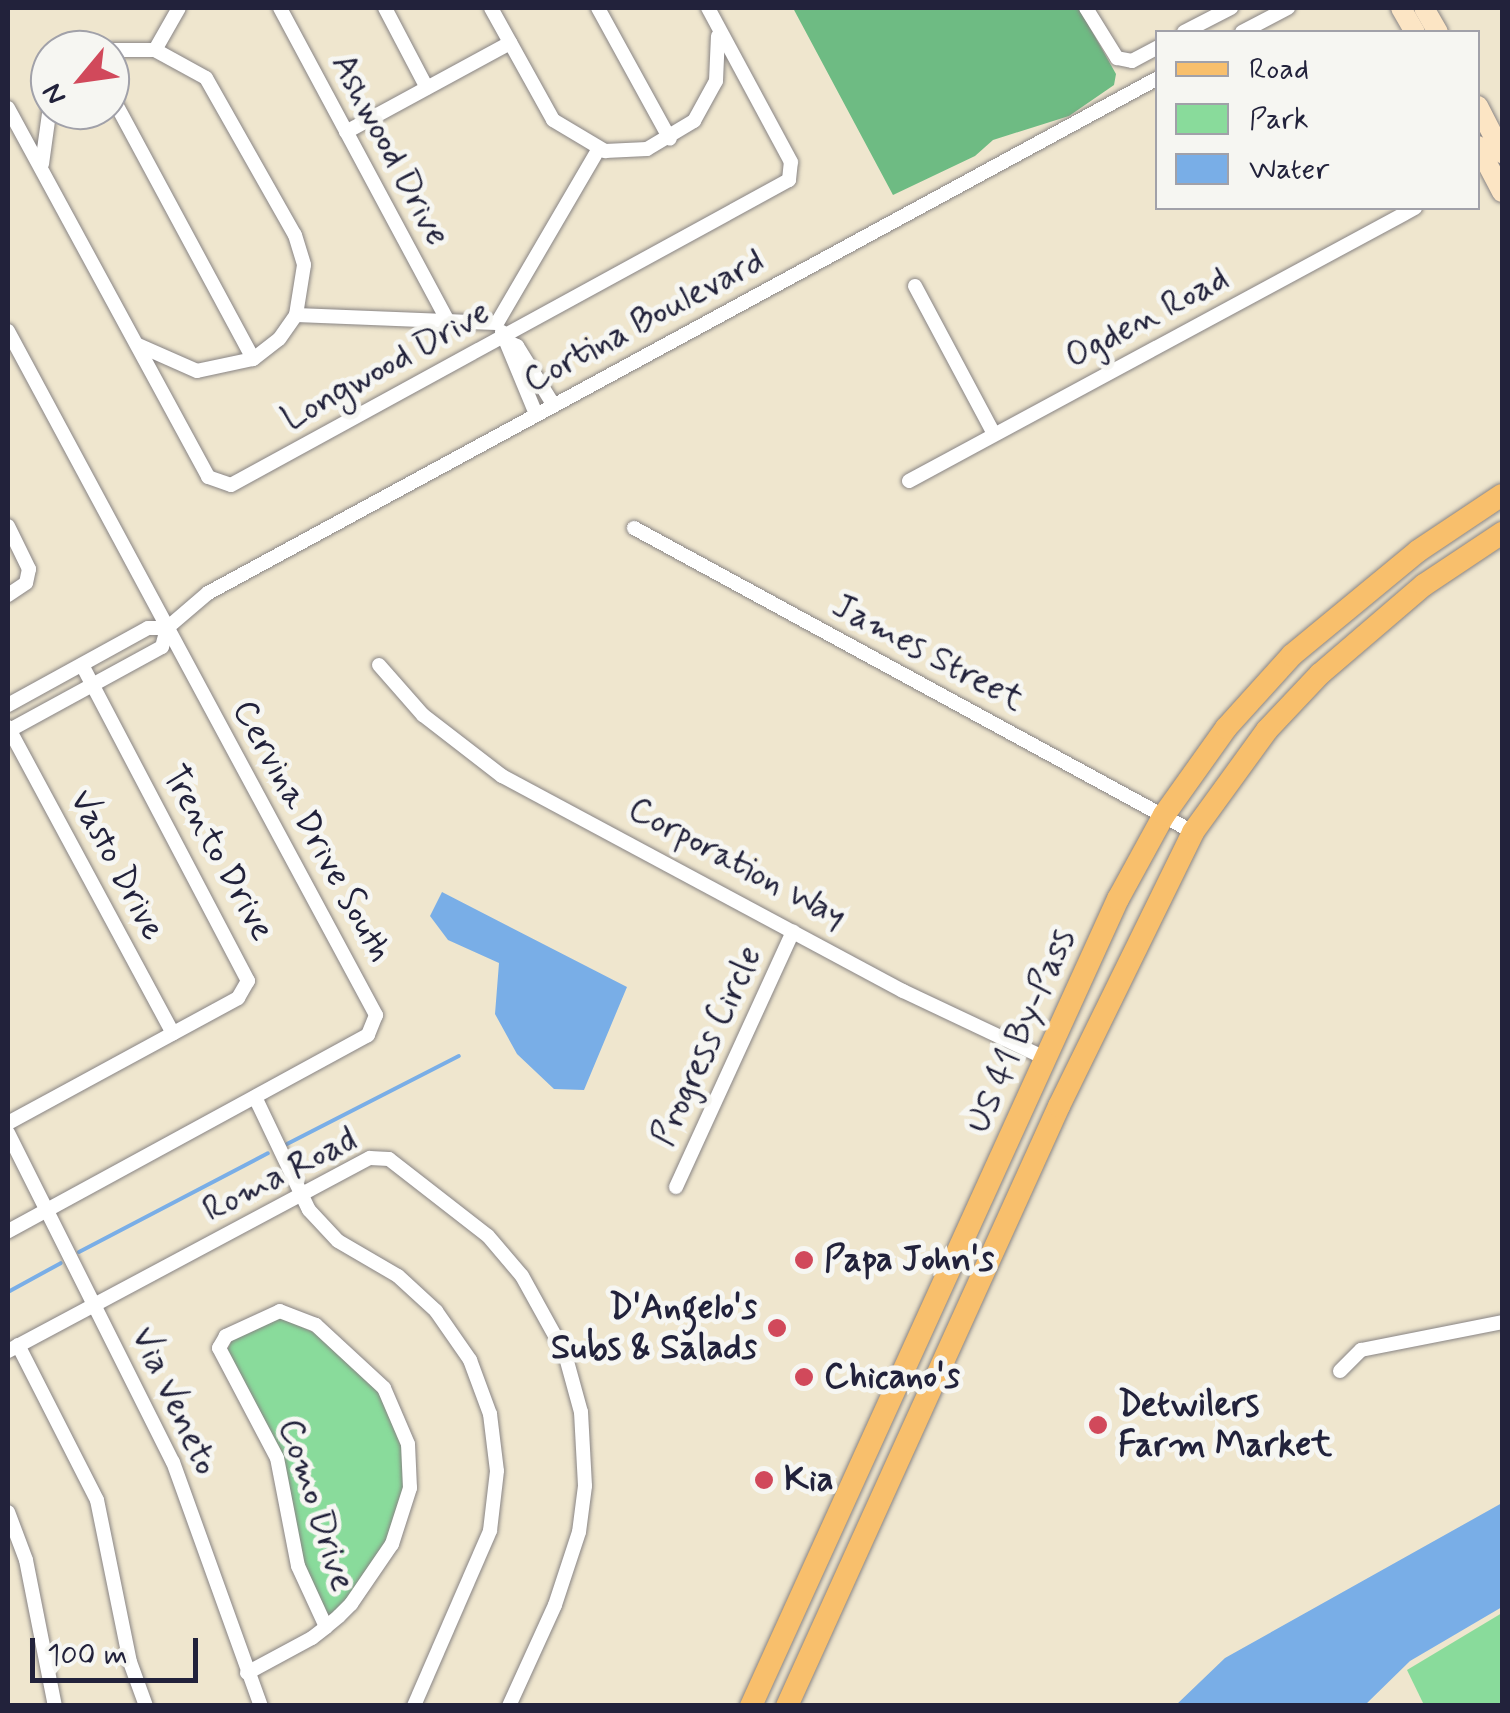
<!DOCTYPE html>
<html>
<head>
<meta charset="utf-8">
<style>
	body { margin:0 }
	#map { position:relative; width:1510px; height:1713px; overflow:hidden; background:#efe6ce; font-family:Mynerve,sans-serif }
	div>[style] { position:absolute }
	.green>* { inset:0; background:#89db9b }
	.forest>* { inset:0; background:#6ebb83 }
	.water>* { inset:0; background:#79aee7 }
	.stream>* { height:4px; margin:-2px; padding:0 2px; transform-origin:2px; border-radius:2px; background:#79aee7 }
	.roads { filter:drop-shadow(0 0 2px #888484) drop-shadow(0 0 2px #888484) }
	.street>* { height:14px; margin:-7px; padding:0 7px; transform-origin:7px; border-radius:7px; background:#fff }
	.secondary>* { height:20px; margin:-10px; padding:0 10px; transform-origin:10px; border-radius:10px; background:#fce5c4 }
	.primary>* { height:22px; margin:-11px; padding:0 11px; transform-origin:11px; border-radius:11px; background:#f8bf6c }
	.dots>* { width:28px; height:28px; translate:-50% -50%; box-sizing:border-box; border:5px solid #f6f6f2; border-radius:50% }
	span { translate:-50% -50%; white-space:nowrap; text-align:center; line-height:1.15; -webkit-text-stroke:10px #f6f6f2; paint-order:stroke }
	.street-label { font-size:35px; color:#22223b }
	.poi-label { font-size:35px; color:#22223b; font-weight:700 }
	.left { translate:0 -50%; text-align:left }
	.right { translate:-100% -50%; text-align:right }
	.frame { position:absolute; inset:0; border:10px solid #22223b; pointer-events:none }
	.legend { position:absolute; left:1155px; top:30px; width:325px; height:180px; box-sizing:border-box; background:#f6f6f2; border:2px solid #a1a1a9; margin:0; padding:12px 18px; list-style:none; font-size:30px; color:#22223b }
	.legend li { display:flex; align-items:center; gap:20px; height:50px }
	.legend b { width:50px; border:2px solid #a1a1a9 }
	.north { position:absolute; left:30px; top:30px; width:100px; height:100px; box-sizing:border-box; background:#f6f6f2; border:2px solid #a1a1a9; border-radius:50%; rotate:241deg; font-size:28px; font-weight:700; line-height:40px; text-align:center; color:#22223b }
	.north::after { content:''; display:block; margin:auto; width:35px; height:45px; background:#d1495b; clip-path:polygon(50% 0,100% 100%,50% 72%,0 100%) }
	.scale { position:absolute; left:30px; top:1638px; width:168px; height:45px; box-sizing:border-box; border:5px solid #22223b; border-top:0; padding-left:12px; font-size:30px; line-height:35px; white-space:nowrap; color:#22223b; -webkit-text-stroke:8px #f6f6f2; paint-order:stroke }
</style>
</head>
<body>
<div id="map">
	<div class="green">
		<i style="clip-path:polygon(280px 1317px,317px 1334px,379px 1391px,403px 1451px,405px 1480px,390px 1538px,358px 1589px,329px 1617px,307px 1580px,288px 1479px,226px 1353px,232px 1340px)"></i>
		<i style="clip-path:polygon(1502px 1613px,1502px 1705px,1424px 1705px,1407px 1670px)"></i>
	</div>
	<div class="forest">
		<i style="clip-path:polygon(793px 8px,1079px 8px,1116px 74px,1114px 85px,1069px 116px,993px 140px,975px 156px,893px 195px)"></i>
	</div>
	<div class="water">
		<i style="clip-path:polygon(442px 892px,627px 987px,584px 1090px,554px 1089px,517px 1054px,495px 1014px,499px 963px,448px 940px,430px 916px)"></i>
		<i style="clip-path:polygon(1502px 1503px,1502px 1607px,1410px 1661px,1365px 1705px,1176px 1705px,1225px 1658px)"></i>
	</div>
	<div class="stream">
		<i style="left:287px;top:1144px;width:193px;rotate:-27.1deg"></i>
		<i style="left:79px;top:1252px;width:213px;rotate:-27.6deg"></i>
		<i style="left:8px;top:1292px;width:60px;rotate:-28.7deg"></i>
	</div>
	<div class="roads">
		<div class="street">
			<i style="left:280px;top:8px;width:355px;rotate:61.8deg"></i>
			<i style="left:385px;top:8px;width:90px;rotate:62.3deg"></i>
			<i style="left:491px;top:8px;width:128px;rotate:61deg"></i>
			<i style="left:553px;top:120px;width:61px;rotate:30.8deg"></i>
			<i style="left:605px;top:151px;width:42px;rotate:-2.7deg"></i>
			<i style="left:647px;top:149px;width:55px;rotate:-30.8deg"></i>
			<i style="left:694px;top:121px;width:46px;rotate:-61.2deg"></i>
			<i style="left:716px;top:81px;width:45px;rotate:-87.5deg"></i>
			<i style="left:598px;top:8px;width:149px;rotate:61.2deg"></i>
			<i style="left:1086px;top:8px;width:59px;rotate:58.2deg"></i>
			<i style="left:1117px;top:58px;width:15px;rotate:11deg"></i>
			<i style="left:1132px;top:61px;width:30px;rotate:-28deg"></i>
			<i style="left:1184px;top:32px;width:53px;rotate:-27.1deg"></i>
			<i style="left:1242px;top:32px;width:52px;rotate:-27.6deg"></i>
			<i style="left:110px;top:50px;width:45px"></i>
			<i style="left:155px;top:50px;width:58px;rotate:28.8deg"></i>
			<i style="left:206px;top:78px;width:180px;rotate:60.5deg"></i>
			<i style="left:295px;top:235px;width:31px;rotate:73deg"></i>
			<i style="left:304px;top:265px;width:51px;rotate:99.1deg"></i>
			<i style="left:296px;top:315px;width:29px;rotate:125deg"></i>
			<i style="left:279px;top:339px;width:33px;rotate:142deg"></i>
			<i style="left:253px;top:359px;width:57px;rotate:167.9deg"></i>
			<i style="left:197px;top:371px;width:64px;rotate:-156.2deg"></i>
			<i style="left:155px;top:50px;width:48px;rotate:-60.3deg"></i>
			<i style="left:110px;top:93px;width:302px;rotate:61.7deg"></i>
			<i style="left:8px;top:108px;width:420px;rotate:61.5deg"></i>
			<i style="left:208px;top:477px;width:24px;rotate:19deg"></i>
			<i style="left:231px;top:485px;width:636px;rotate:-28.66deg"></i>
			<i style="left:789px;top:180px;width:18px;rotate:-84deg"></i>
			<i style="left:791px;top:162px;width:175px;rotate:-118.3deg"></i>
			<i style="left:346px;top:132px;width:187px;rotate:-28.5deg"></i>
			<i style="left:42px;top:164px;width:59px;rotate:-82.1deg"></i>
			<i style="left:915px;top:286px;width:168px;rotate:61.9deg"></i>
			<i style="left:296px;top:315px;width:201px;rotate:2.3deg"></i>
			<i style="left:497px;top:323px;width:200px;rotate:-59.7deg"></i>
			<i style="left:8px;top:331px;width:777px;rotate:61.72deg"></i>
			<i style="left:376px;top:1015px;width:22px;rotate:112deg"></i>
			<i style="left:368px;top:1035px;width:410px;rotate:151.4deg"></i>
			<i style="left:502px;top:332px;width:89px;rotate:67.5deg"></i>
			<i style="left:508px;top:342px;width:10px;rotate:24deg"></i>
			<i style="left:517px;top:346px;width:68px;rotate:58.2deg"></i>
			<i style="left:909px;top:481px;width:575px;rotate:-28.35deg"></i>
			<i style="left:8px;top:526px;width:48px;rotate:64deg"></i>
			<i style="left:29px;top:569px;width:14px;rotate:102deg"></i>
			<i style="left:26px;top:583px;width:22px;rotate:146deg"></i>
			<i style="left:634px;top:528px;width:636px;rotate:28.54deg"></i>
			<i style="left:379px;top:665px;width:67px;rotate:48.7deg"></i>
			<i style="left:423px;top:715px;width:100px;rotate:37.7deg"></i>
			<i style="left:502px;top:776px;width:455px;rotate:28.2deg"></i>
			<i style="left:903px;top:991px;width:159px;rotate:25.3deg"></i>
			<i style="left:8px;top:705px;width:160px;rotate:-28.8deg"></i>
			<i style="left:148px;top:628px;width:19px"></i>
			<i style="left:8px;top:727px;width:348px;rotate:61.7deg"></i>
			<i style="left:8px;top:731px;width:175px;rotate:-28.6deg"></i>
			<i style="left:162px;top:647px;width:20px;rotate:-75deg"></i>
			<i style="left:167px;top:628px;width:54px;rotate:-40.5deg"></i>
			<i style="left:208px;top:593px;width:1081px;rotate:-28.46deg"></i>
			<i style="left:255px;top:1097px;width:125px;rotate:64.5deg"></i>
			<i style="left:309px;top:1210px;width:42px;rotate:46.9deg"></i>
			<i style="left:338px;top:1241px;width:69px;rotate:30.3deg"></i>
			<i style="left:398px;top:1276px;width:52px;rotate:42.6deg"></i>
			<i style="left:436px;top:1311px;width:60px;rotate:55.2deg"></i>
			<i style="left:470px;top:1360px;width:58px;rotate:69.7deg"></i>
			<i style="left:490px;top:1414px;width:57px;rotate:83deg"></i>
			<i style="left:497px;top:1471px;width:60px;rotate:96.7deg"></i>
			<i style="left:490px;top:1531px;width:191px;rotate:113.5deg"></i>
			<i style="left:8px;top:1123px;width:262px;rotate:-28.5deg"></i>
			<i style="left:238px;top:998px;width:20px;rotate:-60deg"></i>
			<i style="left:248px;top:981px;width:357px;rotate:-117.7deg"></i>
			<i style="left:8px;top:1133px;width:368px;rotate:63.4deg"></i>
			<i style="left:173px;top:1462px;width:259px;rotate:70.2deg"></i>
			<i style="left:676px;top:1187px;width:281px;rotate:-65.4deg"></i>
			<i style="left:18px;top:1345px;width:174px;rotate:63deg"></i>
			<i style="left:97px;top:1500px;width:165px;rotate:78.5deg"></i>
			<i style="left:130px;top:1662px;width:47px;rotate:70deg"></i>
			<i style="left:8px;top:1351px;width:410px;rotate:-28.1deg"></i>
			<i style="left:370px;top:1158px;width:19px;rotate:3deg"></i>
			<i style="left:389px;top:1159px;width:125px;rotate:37.9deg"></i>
			<i style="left:488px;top:1236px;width:52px;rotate:49.6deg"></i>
			<i style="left:522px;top:1276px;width:89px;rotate:61.1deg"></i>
			<i style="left:565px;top:1354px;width:60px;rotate:74.6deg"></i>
			<i style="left:581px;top:1412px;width:74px;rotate:86.9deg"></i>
			<i style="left:585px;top:1486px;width:46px;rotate:97.4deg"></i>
			<i style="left:579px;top:1532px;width:77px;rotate:108.2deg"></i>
			<i style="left:555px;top:1605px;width:111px;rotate:114.5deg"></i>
			<i style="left:1340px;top:1371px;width:30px;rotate:-45deg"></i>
			<i style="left:1361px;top:1350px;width:144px;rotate:-11.2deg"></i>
			<i style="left:8px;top:1512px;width:51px;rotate:69.4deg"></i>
			<i style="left:26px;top:1560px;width:149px;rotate:78.8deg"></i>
			<i style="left:247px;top:1673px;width:74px;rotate:-28.3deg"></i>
			<i style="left:312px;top:1638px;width:18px;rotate:-38deg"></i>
			<i style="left:326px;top:1627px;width:17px;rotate:-40deg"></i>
			<i style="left:339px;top:1616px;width:17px;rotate:-45deg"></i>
			<i style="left:351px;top:1604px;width:73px;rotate:-55.7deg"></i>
			<i style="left:392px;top:1544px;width:59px;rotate:-72.2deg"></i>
			<i style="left:410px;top:1488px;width:44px;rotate:-92.6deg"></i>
			<i style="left:408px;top:1444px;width:61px;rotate:-113.2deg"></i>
			<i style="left:384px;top:1388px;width:93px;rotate:-137.2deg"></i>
			<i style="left:316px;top:1325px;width:39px;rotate:-159deg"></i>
			<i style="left:280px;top:1311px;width:60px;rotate:155.2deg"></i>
			<i style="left:226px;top:1336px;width:14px;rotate:120deg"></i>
			<i style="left:219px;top:1348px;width:124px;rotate:62.2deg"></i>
			<i style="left:277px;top:1458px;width:110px;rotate:79deg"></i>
			<i style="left:298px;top:1566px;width:67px;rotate:65.3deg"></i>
		</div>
		<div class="secondary">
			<i style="left:1401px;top:8px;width:28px;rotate:60deg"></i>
			<i style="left:1424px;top:8px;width:28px;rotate:60deg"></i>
			<i style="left:1478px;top:106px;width:53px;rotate:62.9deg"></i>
			<i style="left:1478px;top:146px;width:52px;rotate:62.4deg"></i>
		</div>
		<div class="primary">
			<i style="left:751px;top:1706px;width:887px;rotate:-65.55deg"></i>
			<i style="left:1118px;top:899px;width:96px;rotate:-61.3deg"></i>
			<i style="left:1164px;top:815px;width:107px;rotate:-54.5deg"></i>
			<i style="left:1226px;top:728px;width:98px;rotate:-47.9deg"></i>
			<i style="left:1292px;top:655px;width:163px;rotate:-39.5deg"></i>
			<i style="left:1418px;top:551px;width:101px;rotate:-33.7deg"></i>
			<i style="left:787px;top:1706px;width:659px;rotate:-65.61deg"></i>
			<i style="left:1059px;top:1106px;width:305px;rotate:-63.9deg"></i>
			<i style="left:1193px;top:832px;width:126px;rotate:-54deg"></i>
			<i style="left:1267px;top:730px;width:77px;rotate:-46.6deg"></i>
			<i style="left:1320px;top:674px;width:137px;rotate:-40.6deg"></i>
			<i style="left:1424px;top:585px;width:94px;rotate:-33.7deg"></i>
		</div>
	</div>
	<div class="dots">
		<i style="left:804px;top:1260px;background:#d1495b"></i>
		<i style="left:777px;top:1328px;background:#d1495b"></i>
		<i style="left:804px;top:1377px;background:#d1495b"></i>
		<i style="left:1098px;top:1425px;background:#d1495b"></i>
		<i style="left:764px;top:1480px;background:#d1495b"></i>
	</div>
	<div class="street-label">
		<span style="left:390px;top:150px;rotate:62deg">Ashwood Drive</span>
		<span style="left:1147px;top:318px;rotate:-28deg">Ogden Road</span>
		<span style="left:644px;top:321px;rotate:-28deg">Cortina Boulevard</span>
		<span style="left:386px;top:366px;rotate:-29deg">Longwood Drive</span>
		<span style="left:928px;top:653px;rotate:28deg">James Street</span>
		<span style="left:312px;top:831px;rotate:61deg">Cervina Drive South</span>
		<span style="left:218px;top:853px;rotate:61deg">Trento Drive</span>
		<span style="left:737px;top:863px;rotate:28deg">Corporation Way</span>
		<span style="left:117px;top:865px;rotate:62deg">Vasto Drive</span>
		<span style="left:1021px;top:1031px;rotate:-66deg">US 41 By-Pass</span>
		<span style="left:707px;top:1046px;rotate:-65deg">Progress Circle</span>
		<span style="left:280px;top:1175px;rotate:-27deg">Roma Road</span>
		<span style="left:174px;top:1401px;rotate:65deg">Via Veneto</span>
		<span style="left:316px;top:1505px;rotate:72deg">Como Drive</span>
	</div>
	<div class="poi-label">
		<span class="left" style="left:824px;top:1260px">Papa John's</span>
		<span class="right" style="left:757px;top:1328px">D'Angelo's<br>Subs &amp; Salads</span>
		<span class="left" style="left:824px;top:1377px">Chicano's</span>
		<span class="left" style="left:1118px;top:1425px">Detwilers<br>Farm Market</span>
		<span class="left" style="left:784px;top:1480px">Kia</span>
	</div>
	<div class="frame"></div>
	<ul class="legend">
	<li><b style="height:12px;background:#f8bf6c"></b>Road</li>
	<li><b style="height:28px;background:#89db9b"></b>Park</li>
	<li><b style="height:28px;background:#79aee7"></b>Water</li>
	</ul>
	<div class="north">N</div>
	<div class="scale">100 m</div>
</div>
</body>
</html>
